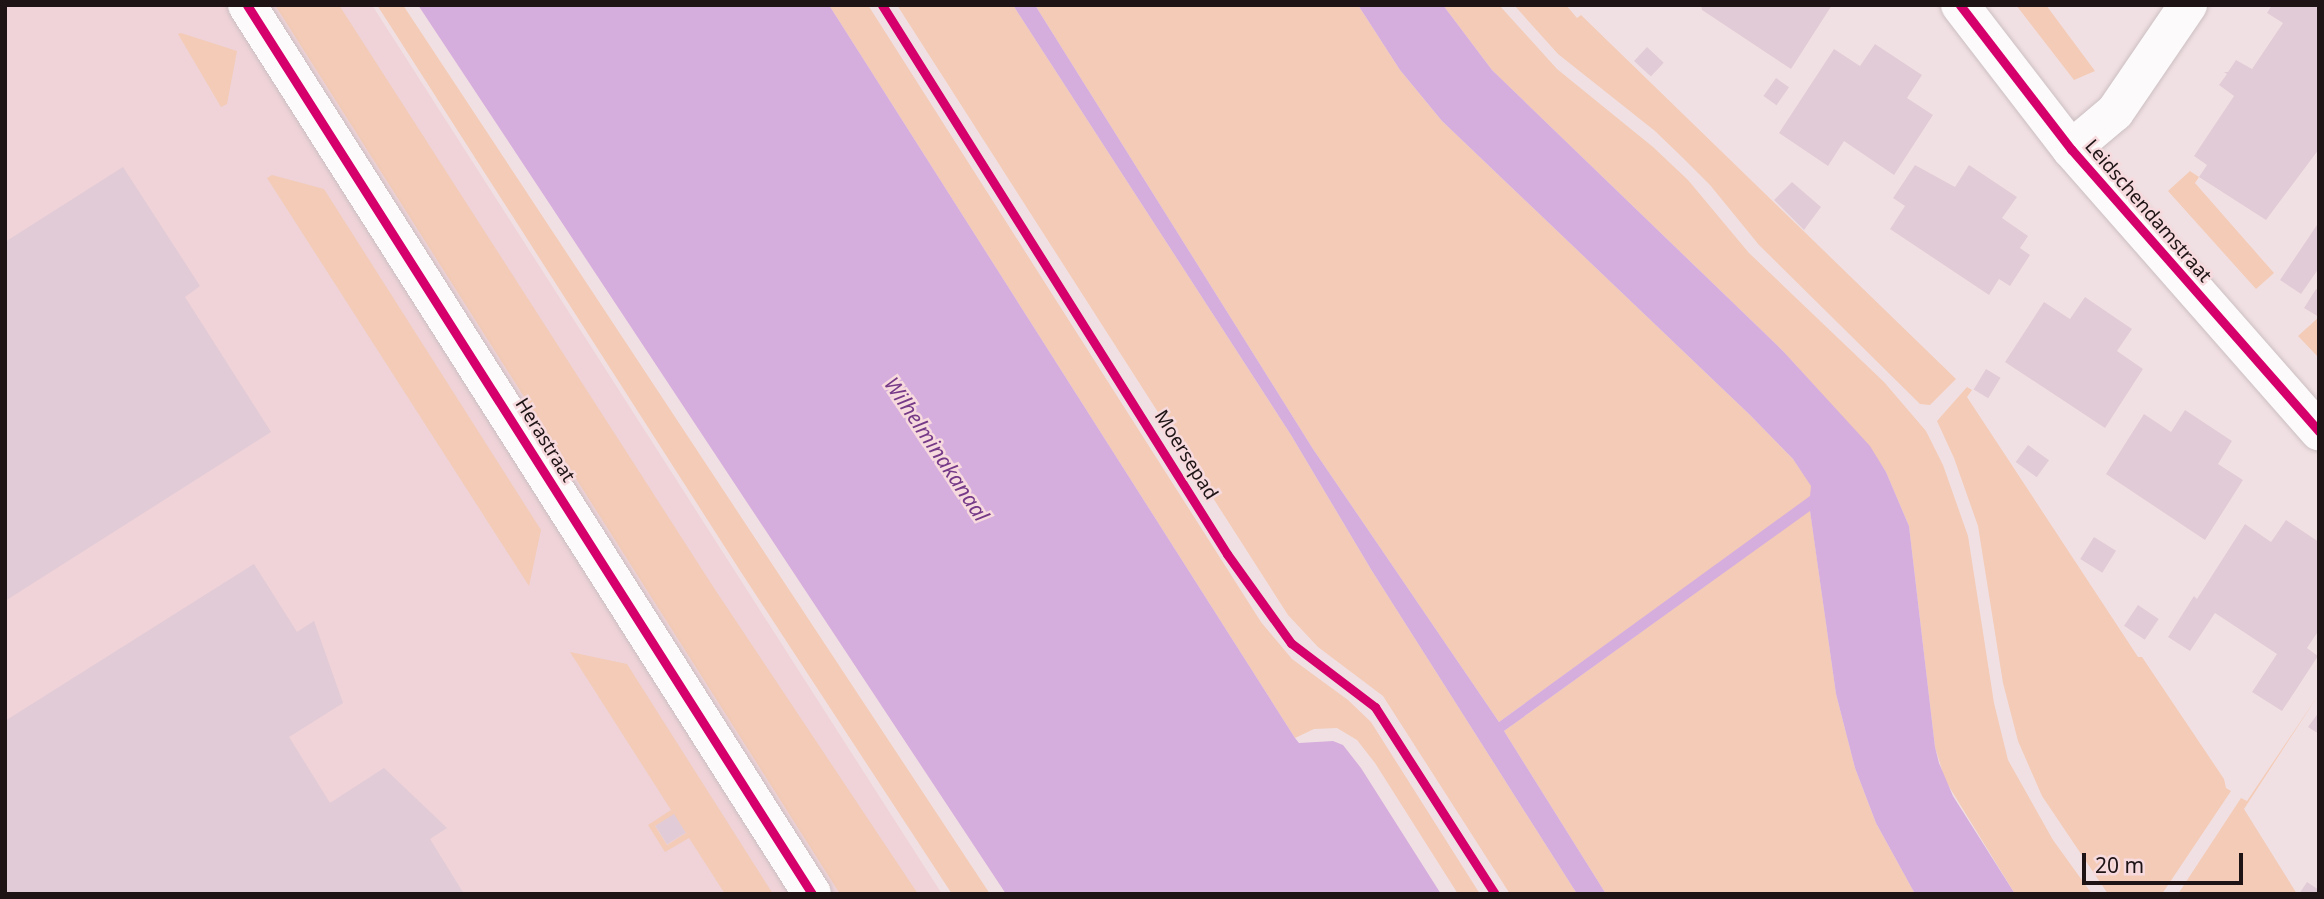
<!DOCTYPE html>
<html>
<head>
<meta charset="utf-8">
<style>
	body { margin:0 }
	#map { position:relative; width:2324px; height:899px; overflow:hidden; background:#f1e0e3; font-family:"Noto Sans",sans-serif }
	div>[style] { position:absolute }
	.built>* { inset:0; background:#efd3d8 }
	.green>* { inset:0; background:#f3cbb6 }
	.water>* { inset:0; background:#d6aedd }
	.building>* { inset:0; background:#e1cbd6; transform-origin:0 0 }
	.roads { filter:drop-shadow(0 0 2px #cbbfc2) drop-shadow(0 0 2px #cbbfc2) }
	.street>* { height:38px; margin:-19px; padding:0 19px; transform-origin:19px; border-radius:19px; background:#fdfafb }
	.cycleway>* { height:9px; margin:-4.5px; padding:0 4.5px; transform-origin:4.5px; border-radius:4.5px; background:#d6006c }
	span { translate:-50% -50%; white-space:nowrap; text-align:center; line-height:1.15; -webkit-text-stroke:5px #f7dade; paint-order:stroke }
	.street-label { font-size:19px; color:#1e1416 }
	.water-label { font-size:21px; color:#753987; font-style:italic }
	.frame { position:absolute; inset:0; border:7px solid #1e1416; pointer-events:none }
	.scale { position:absolute; left:2082px; top:853px; width:161px; height:32px; box-sizing:border-box; border:4px solid #1e1416; border-top:0; padding-left:9px; font-size:21px; line-height:24px; white-space:nowrap; color:#1e1416; -webkit-text-stroke:5px #f7dade; paint-order:stroke }
</style>
</head>
<body>
<div id="map">
	<div class="built">
		<i style="clip-path:polygon(5px 5px,372px 5px,942px 894px,5px 894px)"></i>
	</div>
	<div class="green">
		<i style="clip-path:polygon(275px 5px,339px 5px,714px 588px,918px 894px,840px 894px)"></i>
		<i style="clip-path:polygon(377px 5px,403px 5px,990px 894px,952px 894px,739px 569px)"></i>
		<i style="clip-path:polygon(829px 5px,868px 5px,1261px 622px,1292px 659px,1348px 700px,1371px 722px,1480px 894px,1458px 894px,1375px 763px,1357px 740px,1337px 728px,1314px 729px,1295px 738px)"></i>
		<i style="clip-path:polygon(897px 5px,1013px 5px,1291px 435px,1372px 571px,1577px 894px,1510px 894px,1383px 696px,1318px 647px,1288px 615px)"></i>
		<i style="clip-path:polygon(1035px 5px,1358px 5px,1400px 70px,1442px 121px,1750px 415px,1793px 459px,1811px 485px,1811px 496px,1499px 722px,1313px 449px)"></i>
		<i style="clip-path:polygon(1443px 5px,1499px 5px,1557px 69px,1653px 147px,1688px 180px,1749px 253px,1884px 382px,1926px 431px,1943px 465px,1968px 536px,1994px 703px,2008px 760px,2053px 840px,2092px 894px,2015px 894px,1945px 780px,1935px 747px,1909px 526px,1886px 472px,1869px 446px,1783px 351px,1492px 70px)"></i>
		<i style="clip-path:polygon(1514px 5px,1566px 5px,1577px 18px,1581px 15px,1956px 379px,1930px 405px,1920px 404px,1759px 245px,1710px 185px,1683px 158px,1655px 131px,1558px 54px)"></i>
		<i style="clip-path:polygon(2016px 5px,2046px 5px,2095px 71px,2074px 80px)"></i>
		<i style="clip-path:polygon(181px 33px,237px 51px,227px 104px,221px 107px,178px 34px)"></i>
		<i style="clip-path:polygon(2190px 171px,2199px 177px,2195px 183px,2274px 273px,2256px 289px,2168px 191px)"></i>
		<i style="clip-path:polygon(272px 175px,324px 189px,541px 530px,529px 586px,267px 178px)"></i>
		<i style="clip-path:polygon(2319px 317px,2318px 325px,2319px 358px,2298px 336px)"></i>
		<i style="clip-path:polygon(1967px 387px,1972px 390px,1967px 397px,2138px 657px,2142px 657px,2224px 779px,2226px 788px,2231px 791px,2162px 894px,2108px 894px,2042px 796px,2018px 741px,2003px 683px,1978px 526px,1954px 458px,1937px 421px)"></i>
		<i style="clip-path:polygon(1810px 510px,1836px 694px,1855px 768px,1876px 823px,1915px 894px,1606px 894px,1504px 731px)"></i>
		<i style="clip-path:polygon(evenodd,570px 652px,627px 664px,773px 894px,725px 894px,689px 838px,665px 852px,648px 825px,671px 810px,570px 652px,674px 815px,686px 833px,667px 845px,655px 826px,674px 815px)"></i>
		<i style="clip-path:polygon(2319px 694px,2244px 809px,2297px 894px,2178px 894px,2241px 798px,2247px 801px)"></i>
	</div>
	<div class="water">
		<i style="clip-path:polygon(418px 5px,829px 5px,1295px 738px,1299px 743px,1333px 741px,1343px 745px,1361px 768px,1441px 894px,1006px 894px)"></i>
		<i style="clip-path:polygon(1013px 5px,1035px 5px,1313px 449px,1499px 722px,1810px 496px,1811px 486px,1793px 459px,1750px 415px,1442px 121px,1400px 70px,1358px 5px,1443px 5px,1492px 70px,1783px 351px,1870px 446px,1886px 472px,1909px 526px,1935px 747px,1939px 763px,1953px 796px,2015px 894px,1915px 894px,1876px 823px,1855px 768px,1836px 694px,1810px 511px,1504px 731px,1606px 894px,1577px 894px,1372px 571px,1291px 435px)"></i>
	</div>
	<div class="building">
		<i style="clip-path:polygon(1701px 5px,1832px 5px,1791px 69px,1702px 10px)"></i>
		<i style="clip-path:polygon(2272px 5px,2319px 5px,2319px 149px,2266px 220px,2199px 177px,2207px 165px,2194px 156px,2234px 96px,2219px 85px,2227px 74px,2224px 72px,2228px 72px,2236px 60px,2252px 69px,2283px 23px,2267px 13px)"></i>
		<i style="clip-path:polygon(1875px 44px,1922px 75px,1907px 98px,1933px 115px,1894px 175px,1844px 141px,1828px 166px,1779px 133px,1834px 49px,1860px 66px)"></i>
		<i style="left:1647px;top:47px;width:23px;height:19px;rotate:43deg"></i>
		<i style="left:1776px;top:78px;width:16px;height:22px;rotate:35deg"></i>
		<i style="clip-path:polygon(1915px 165px,1955px 187px,1969px 165px,2017px 197px,2002px 218px,2028px 236px,2020px 248px,2030px 255px,2010px 286px,1999px 279px,1989px 295px,1890px 229px,1905px 206px,1893px 198px)"></i>
		<i style="clip-path:polygon(123px 167px,200px 286px,185px 297px,271px 432px,5px 601px,5px 242px)"></i>
		<i style="clip-path:polygon(1792px 182px,1821px 207px,1804px 230px,1774px 200px)"></i>
		<i style="clip-path:polygon(2319px 222px,2319px 268px,2301px 294px,2280px 280px)"></i>
		<i style="clip-path:polygon(2316px 289px,2319px 290px,2319px 317px,2304px 308px)"></i>
		<i style="clip-path:polygon(2085px 297px,2132px 329px,2117px 351px,2143px 369px,2105px 428px,2005px 362px,2044px 302px,2070px 319px)"></i>
		<i style="left:1986px;top:369px;width:17px;height:24px;rotate:31deg"></i>
		<i style="clip-path:polygon(2185px 410px,2232px 441px,2218px 464px,2243px 480px,2205px 540px,2106px 474px,2144px 414px,2171px 432px)"></i>
		<i style="left:2028px;top:445px;width:26px;height:21px;rotate:36deg"></i>
		<i style="clip-path:polygon(2286px 520px,2319px 542px,2319px 630px,2307px 648px,2318px 656px,2282px 711px,2252px 692px,2277px 654px,2215px 613px,2190px 651px,2168px 637px,2194px 596px,2197px 599px,2245px 524px,2271px 542px)"></i>
		<i style="left:2094px;top:537px;width:26px;height:26px;rotate:32deg"></i>
		<i style="clip-path:polygon(254px 564px,297px 632px,314px 621px,343px 703px,289px 737px,330px 803px,384px 768px,447px 828px,430px 839px,464px 894px,8px 894px,5px 889px,5px 721px)"></i>
		<i style="left:2138px;top:605px;width:25px;height:25px;rotate:34deg"></i>
		<i style="clip-path:polygon(2319px 712px,2319px 734px,2308px 727px)"></i>
		<i style="left:674px;top:814px;width:22px;height:22px;rotate:58deg"></i>
		<i style="clip-path:polygon(2307px 882px,2319px 890px,2319px 894px,2299px 894px)"></i>
	</div>
	<div class="roads">
		<div class="street">
			<i style="left:247px;top:5px;width:1053px;rotate:57.56deg"></i>
			<i style="left:1960px;top:5px;width:182px;rotate:52.4deg"></i>
			<i style="left:2071px;top:149px;width:376px;rotate:48.7deg"></i>
			<i style="left:2071px;top:149px;width:57px;rotate:-40.1deg"></i>
			<i style="left:2115px;top:112px;width:130px;rotate:-55.7deg"></i>
		</div>
	</div>
	<div class="cycleway">
		<i style="left:247px;top:5px;width:1053px;rotate:57.56deg"></i>
		<i style="left:882px;top:5px;width:648px;rotate:57.85deg"></i>
		<i style="left:1227px;top:554px;width:110px;rotate:54.3deg"></i>
		<i style="left:1291px;top:643px;width:106px;rotate:37.3deg"></i>
		<i style="left:1375px;top:707px;width:222px;rotate:57.3deg"></i>
		<i style="left:1960px;top:5px;width:182px;rotate:52.4deg"></i>
		<i style="left:2071px;top:149px;width:376px;rotate:48.7deg"></i>
	</div>
	<div class="street-label">
		<span style="left:2148px;top:211px;rotate:49deg">Leidschendamstraat</span>
		<span style="left:545px;top:440px;rotate:58deg">Herastraat</span>
		<span style="left:1186px;top:455px;rotate:58deg">Moersepad</span>
	</div>
	<div class="water-label">
		<span style="left:937px;top:449px;rotate:56deg">Wilhelminakanaal</span>
	</div>
	<div class="frame"></div>
	<div class="scale">20 m</div>
</div>
</body>
</html>
